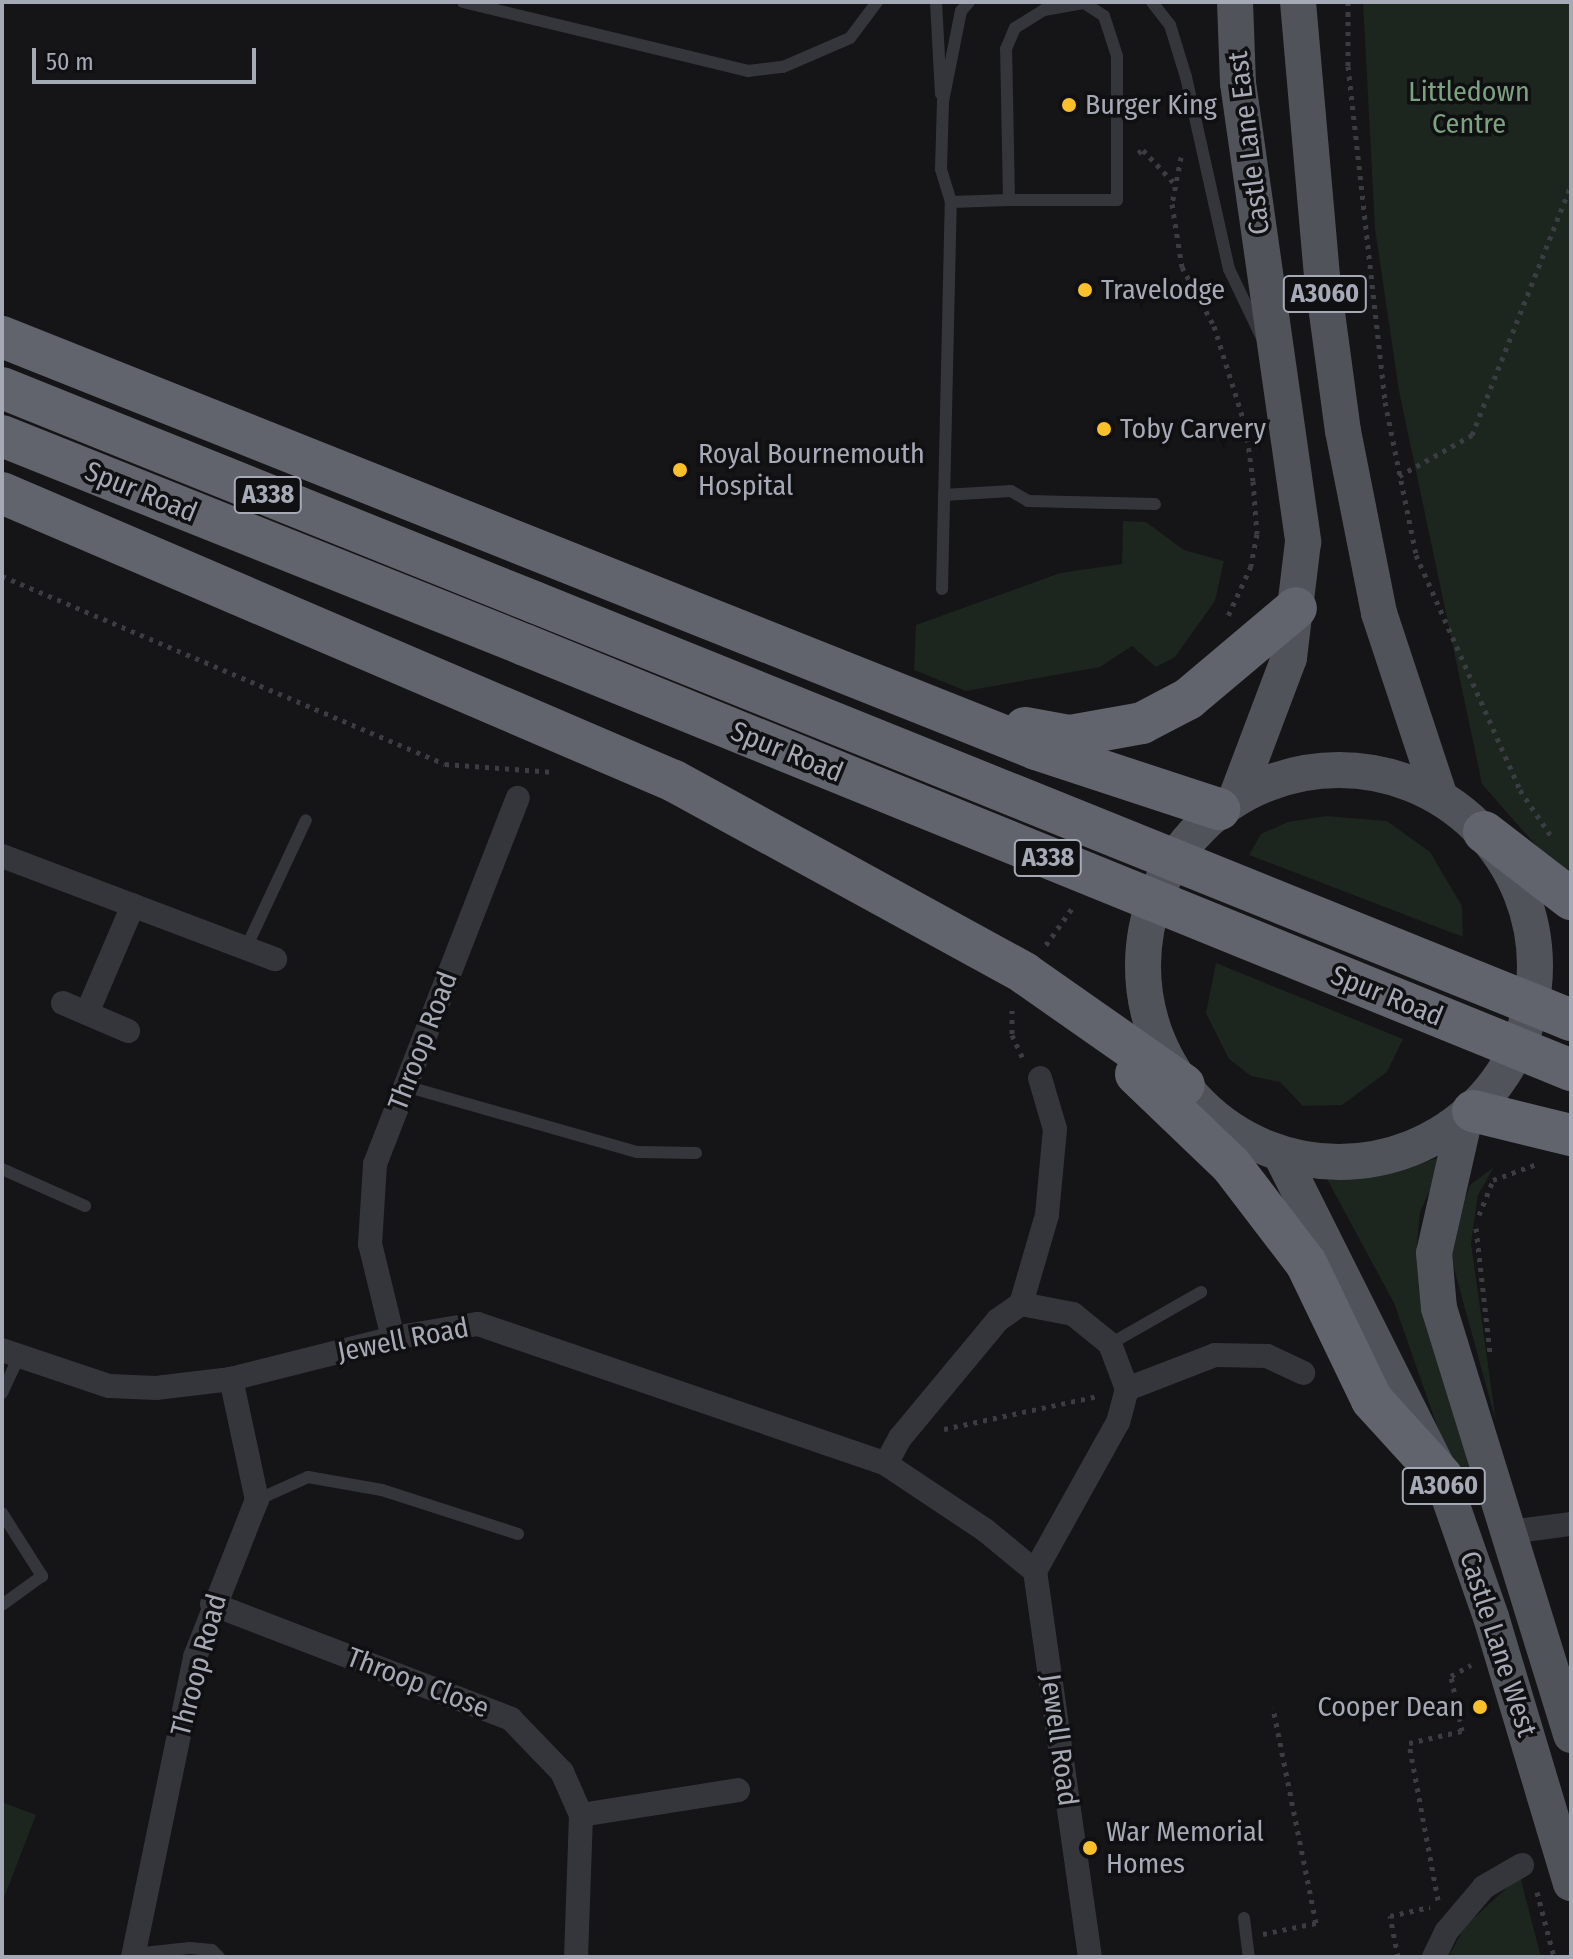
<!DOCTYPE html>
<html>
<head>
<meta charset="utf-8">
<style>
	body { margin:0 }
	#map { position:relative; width:1573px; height:1959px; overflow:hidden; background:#151416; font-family:"Fira Sans Condensed",sans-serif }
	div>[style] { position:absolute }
	.green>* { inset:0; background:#1c251e }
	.path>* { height:5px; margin-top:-2.5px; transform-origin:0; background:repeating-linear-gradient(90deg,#3b3d43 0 4px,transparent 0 10px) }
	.lane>* { height:12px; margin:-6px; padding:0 6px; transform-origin:6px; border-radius:6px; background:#35363c }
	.street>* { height:24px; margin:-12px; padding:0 12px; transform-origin:12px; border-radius:12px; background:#35363c }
	.primary>* { height:36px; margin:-18px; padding:0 18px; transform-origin:18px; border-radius:18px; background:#51535b }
	.primary>.ring { margin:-18px; padding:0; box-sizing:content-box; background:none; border:36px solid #51535b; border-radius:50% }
	.highway>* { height:42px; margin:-21px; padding:0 21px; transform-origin:21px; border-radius:21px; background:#61646d }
	.highway-bridge>* { height:42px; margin:-21px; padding:0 21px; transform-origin:21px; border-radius:21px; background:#61646d }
	.dots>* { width:22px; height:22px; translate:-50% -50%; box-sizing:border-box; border:4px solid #100f11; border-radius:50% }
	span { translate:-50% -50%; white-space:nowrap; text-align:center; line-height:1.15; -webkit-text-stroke:7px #100f11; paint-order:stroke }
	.shield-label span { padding:2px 6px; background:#100f11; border:2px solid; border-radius:6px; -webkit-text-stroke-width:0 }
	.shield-label { font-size:26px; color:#a6aab7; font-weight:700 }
	.park-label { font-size:28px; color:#7ca381 }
	.poi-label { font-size:28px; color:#a6aab7 }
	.left { translate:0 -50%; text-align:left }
	.right { translate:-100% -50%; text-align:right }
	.street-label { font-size:28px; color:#a6aab7 }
	.frame { position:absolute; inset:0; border:4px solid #a6aab7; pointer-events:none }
	.scale { position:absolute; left:32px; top:48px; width:224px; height:36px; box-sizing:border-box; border:4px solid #a6aab7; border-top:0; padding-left:10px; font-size:24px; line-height:28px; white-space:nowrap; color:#a6aab7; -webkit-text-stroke:6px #100f11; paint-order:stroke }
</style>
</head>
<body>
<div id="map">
	<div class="green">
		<i style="clip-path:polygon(1363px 2px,1571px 2px,1571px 878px,1561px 874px,1482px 784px,1399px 391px,1375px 229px)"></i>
		<i style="clip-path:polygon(1123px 521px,1146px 522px,1184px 550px,1224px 561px,1215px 601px,1175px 657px,1156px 667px,1132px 646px,1100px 667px,966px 691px,914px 670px,916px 625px,1060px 573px,1122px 564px)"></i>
		<i style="clip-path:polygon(1326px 816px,1387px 821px,1430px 852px,1462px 906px,1463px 937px,1249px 855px,1261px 834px,1288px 822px)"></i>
		<i style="clip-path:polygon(1216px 963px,1403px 1039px,1387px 1072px,1342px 1105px,1303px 1106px,1280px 1082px,1251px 1076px,1229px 1059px,1206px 1013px)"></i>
		<i style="clip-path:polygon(1446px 1155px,1420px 1212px,1416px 1255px,1471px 1475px,1456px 1480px,1394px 1303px,1327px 1179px,1396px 1172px)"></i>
		<i style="clip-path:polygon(1494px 1167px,1478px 1195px,1471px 1243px,1496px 1422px,1452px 1261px,1451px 1236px,1470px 1185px)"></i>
		<i style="clip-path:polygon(2px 1802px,36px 1815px,2px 1903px)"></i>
		<i style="clip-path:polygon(1520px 1876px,1541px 1957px,1448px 1957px,1466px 1925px)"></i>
	</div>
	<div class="path">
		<i style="left:1348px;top:2px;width:64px;rotate:90deg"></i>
		<i style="left:1348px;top:66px;width:338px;rotate:83.7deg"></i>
		<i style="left:1385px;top:402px;width:156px;rotate:78.5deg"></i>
		<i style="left:1416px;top:555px;width:257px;rotate:66.1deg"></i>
		<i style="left:1520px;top:790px;width:55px;rotate:56deg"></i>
		<i style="left:1138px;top:153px;width:6px;rotate:-31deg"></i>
		<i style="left:1143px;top:150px;width:44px;rotate:46.8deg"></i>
		<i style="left:1181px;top:157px;width:48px;rotate:100.8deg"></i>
		<i style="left:1172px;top:204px;width:64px;rotate:81deg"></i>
		<i style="left:1182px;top:267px;width:67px;rotate:61.5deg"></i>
		<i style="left:1214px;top:326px;width:107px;rotate:72.6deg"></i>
		<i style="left:1246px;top:428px;width:53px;rotate:82.5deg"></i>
		<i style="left:1253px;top:481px;width:53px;rotate:85.7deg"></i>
		<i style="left:1257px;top:534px;width:33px;rotate:101deg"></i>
		<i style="left:1251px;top:566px;width:55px;rotate:114.7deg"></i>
		<i style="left:1399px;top:476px;width:84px;rotate:-29.3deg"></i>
		<i style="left:1472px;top:435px;width:269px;rotate:-68.4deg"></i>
		<i style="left:2px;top:576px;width:481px;rotate:23deg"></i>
		<i style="left:445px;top:764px;width:109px;rotate:4.2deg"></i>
		<i style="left:1046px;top:945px;width:50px;rotate:-54.7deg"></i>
		<i style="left:1012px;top:1010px;width:25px;rotate:90deg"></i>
		<i style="left:1012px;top:1035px;width:29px;rotate:65deg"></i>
		<i style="left:1479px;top:1215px;width:38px;rotate:-68deg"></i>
		<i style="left:1493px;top:1180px;width:44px;rotate:-20.1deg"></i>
		<i style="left:1476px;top:1228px;width:126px;rotate:83.6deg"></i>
		<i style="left:944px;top:1429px;width:157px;rotate:-12.1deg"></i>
		<i style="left:1537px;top:1892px;width:67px;rotate:75.3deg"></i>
		<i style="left:1438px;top:1900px;width:160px;rotate:-100.5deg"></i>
		<i style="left:1409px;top:1743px;width:54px;rotate:-12.8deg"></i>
		<i style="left:1462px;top:1731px;width:56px;rotate:-101.3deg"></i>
		<i style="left:1451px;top:1676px;width:23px;rotate:-29deg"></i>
		<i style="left:1263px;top:1934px;width:54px;rotate:-11.7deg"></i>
		<i style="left:1316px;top:1923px;width:220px;rotate:-101.3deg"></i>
		<i style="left:1398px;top:1957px;width:42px;rotate:-101deg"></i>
		<i style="left:1390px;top:1916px;width:41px;rotate:-12.7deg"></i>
	</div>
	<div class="lane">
		<i style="left:463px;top:2px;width:293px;rotate:13.6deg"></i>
		<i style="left:748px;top:71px;width:35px;rotate:-7deg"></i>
		<i style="left:783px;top:67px;width:73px;rotate:-23.4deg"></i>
		<i style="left:850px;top:38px;width:45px;rotate:-53.1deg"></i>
		<i style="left:936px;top:2px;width:92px;rotate:86.9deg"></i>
		<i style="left:1152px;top:2px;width:29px;rotate:52deg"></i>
		<i style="left:1170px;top:25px;width:54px;rotate:72.9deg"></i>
		<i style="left:1186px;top:77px;width:197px;rotate:77.4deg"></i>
		<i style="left:1229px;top:269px;width:74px;rotate:64.5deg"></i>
		<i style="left:1084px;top:3px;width:24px;rotate:33deg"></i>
		<i style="left:1104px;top:16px;width:42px;rotate:72deg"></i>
		<i style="left:1117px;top:56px;width:144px;rotate:90deg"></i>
		<i style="left:1117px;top:200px;width:108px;rotate:180deg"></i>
		<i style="left:1009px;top:200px;width:151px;rotate:-91.1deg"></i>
		<i style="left:1006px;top:49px;width:23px;rotate:-67deg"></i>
		<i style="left:1015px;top:28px;width:34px;rotate:-32deg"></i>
		<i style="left:1044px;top:10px;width:41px;rotate:-9.9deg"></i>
		<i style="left:951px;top:202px;width:58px;rotate:-2deg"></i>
		<i style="left:944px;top:495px;width:67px;rotate:-3.4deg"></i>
		<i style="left:1011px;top:491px;width:20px;rotate:30deg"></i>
		<i style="left:1028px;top:501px;width:127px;rotate:1.4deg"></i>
		<i style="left:942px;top:589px;width:387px;rotate:-88.7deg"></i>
		<i style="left:951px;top:202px;width:34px;rotate:-107deg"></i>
		<i style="left:941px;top:169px;width:68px;rotate:-88.3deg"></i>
		<i style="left:943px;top:101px;width:92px;rotate:-78.7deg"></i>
		<i style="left:961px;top:11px;width:12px;rotate:-48deg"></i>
		<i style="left:246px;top:948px;width:141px;rotate:-64.9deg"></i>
		<i style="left:405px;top:1086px;width:241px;rotate:15.9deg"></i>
		<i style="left:637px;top:1152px;width:59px;rotate:1deg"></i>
		<i style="left:2px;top:1169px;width:91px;rotate:24deg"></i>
		<i style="left:1110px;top:1344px;width:105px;rotate:-29.7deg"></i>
		<i style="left:2px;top:1393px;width:38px;rotate:-65deg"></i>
		<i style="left:257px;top:1500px;width:56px;rotate:-24.3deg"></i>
		<i style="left:308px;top:1477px;width:75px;rotate:10deg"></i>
		<i style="left:382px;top:1490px;width:143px;rotate:17.9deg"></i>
		<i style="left:2px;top:1513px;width:75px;rotate:57.6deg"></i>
		<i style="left:42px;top:1576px;width:49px;rotate:144.1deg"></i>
		<i style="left:1244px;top:1918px;width:39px;rotate:83deg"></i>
		<i style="left:134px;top:1954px;width:56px;rotate:-6.1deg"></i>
		<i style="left:190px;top:1948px;width:22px;rotate:5deg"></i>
		<i style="left:212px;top:1950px;width:10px;rotate:45deg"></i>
	</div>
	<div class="street">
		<i style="left:2px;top:856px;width:292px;rotate:20.7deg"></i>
		<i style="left:63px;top:1003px;width:71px;rotate:23.3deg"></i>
		<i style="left:87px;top:1013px;width:117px;rotate:-66.9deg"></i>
		<i style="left:1021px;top:1304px;width:93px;rotate:-73.7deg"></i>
		<i style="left:1047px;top:1215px;width:86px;rotate:-84.7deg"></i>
		<i style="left:1055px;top:1129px;width:53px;rotate:-106.4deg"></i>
		<i style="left:393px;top:1338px;width:97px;rotate:-103.7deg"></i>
		<i style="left:370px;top:1244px;width:80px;rotate:-86.4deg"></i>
		<i style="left:375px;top:1164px;width:393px;rotate:-68.7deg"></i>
		<i style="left:2px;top:1350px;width:113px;rotate:18.6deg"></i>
		<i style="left:109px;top:1386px;width:47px;rotate:2.4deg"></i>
		<i style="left:156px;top:1388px;width:76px;rotate:-6.8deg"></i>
		<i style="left:231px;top:1379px;width:167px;rotate:-14.2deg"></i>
		<i style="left:393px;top:1338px;width:86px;rotate:-9.4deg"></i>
		<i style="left:478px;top:1324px;width:431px;rotate:18.9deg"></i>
		<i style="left:886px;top:1464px;width:119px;rotate:33.7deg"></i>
		<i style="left:985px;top:1530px;width:65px;rotate:39.4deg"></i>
		<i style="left:1035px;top:1571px;width:390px;rotate:81.9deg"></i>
		<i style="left:1127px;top:1389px;width:94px;rotate:-21.1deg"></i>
		<i style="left:1215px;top:1355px;width:52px;rotate:1.1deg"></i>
		<i style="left:1267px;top:1356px;width:40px;rotate:25deg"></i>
		<i style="left:886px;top:1464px;width:30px;rotate:-62deg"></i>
		<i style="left:900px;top:1438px;width:153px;rotate:-50.3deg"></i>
		<i style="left:998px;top:1320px;width:28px;rotate:-35deg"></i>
		<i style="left:1021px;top:1304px;width:53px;rotate:10.9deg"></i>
		<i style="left:1073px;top:1314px;width:48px;rotate:39deg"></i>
		<i style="left:1110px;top:1344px;width:48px;rotate:69.3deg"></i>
		<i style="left:1127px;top:1389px;width:34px;rotate:105deg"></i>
		<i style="left:1118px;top:1422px;width:171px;rotate:119.1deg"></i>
		<i style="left:1509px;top:1532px;width:63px;rotate:-7.4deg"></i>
		<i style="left:212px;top:1604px;width:320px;rotate:21deg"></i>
		<i style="left:511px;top:1719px;width:74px;rotate:46.1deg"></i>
		<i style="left:562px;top:1772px;width:47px;rotate:66.2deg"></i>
		<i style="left:581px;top:1815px;width:142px;rotate:92deg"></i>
		<i style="left:581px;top:1815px;width:159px;rotate:-9deg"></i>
		<i style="left:133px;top:1957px;width:306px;rotate:-78.3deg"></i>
		<i style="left:195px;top:1657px;width:169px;rotate:-68.5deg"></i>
		<i style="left:257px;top:1500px;width:124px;rotate:-102.1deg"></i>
		<i style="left:1434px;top:1957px;width:28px;rotate:-64deg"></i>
		<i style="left:1446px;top:1932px;width:59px;rotate:-49.8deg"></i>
		<i style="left:1484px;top:1887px;width:44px;rotate:-30.1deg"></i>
	</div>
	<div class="primary">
		<i style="left:1235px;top:2px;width:81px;rotate:87.9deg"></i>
		<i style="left:1238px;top:83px;width:464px;rotate:81.9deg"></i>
		<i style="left:1303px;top:542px;width:117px;rotate:96.9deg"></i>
		<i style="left:1289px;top:658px;width:150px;rotate:110.7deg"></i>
		<i style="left:1298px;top:2px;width:275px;rotate:85deg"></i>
		<i style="left:1322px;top:276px;width:156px;rotate:82.3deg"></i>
		<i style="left:1343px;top:431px;width:186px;rotate:78.8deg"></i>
		<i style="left:1379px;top:613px;width:194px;rotate:71.7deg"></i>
		<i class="ring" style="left:1143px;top:770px;width:356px;height:356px"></i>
		<i style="left:1465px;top:1117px;width:139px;rotate:102.8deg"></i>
		<i style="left:1434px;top:1253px;width:55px;rotate:84.8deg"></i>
		<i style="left:1439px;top:1308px;width:447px;rotate:72.8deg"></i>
		<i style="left:1280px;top:1153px;width:362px;rotate:63.4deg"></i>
		<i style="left:1442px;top:1477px;width:148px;rotate:70.7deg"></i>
		<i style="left:1491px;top:1617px;width:278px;rotate:73.3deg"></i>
	</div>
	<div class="highway">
		<i style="left:2px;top:337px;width:1113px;rotate:21.72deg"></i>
		<i style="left:1036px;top:749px;width:193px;rotate:18.2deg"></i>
		<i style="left:2px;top:388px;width:573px;rotate:21.91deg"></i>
		<i style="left:2px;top:436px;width:563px;rotate:21.78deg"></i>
		<i style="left:2px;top:493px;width:731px;rotate:23.2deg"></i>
		<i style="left:674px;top:781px;width:399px;rotate:28.7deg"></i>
		<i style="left:1024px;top:973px;width:195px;rotate:35deg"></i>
		<i style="left:1025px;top:728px;width:46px;rotate:10.1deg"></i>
		<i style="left:1070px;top:736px;width:73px;rotate:-10.2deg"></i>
		<i style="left:1142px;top:723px;width:52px;rotate:-27.6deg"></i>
		<i style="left:1188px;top:699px;width:141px;rotate:-40.1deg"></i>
		<i style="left:1484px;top:832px;width:110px;rotate:37.6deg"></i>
		<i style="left:1136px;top:1074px;width:132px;rotate:43.8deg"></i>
		<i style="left:1231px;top:1165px;width:123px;rotate:52.6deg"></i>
		<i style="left:1306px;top:1263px;width:152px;rotate:64.3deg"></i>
		<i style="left:1372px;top:1400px;width:104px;rotate:47.7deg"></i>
		<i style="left:1473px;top:1111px;width:101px;rotate:13.8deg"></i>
	</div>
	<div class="highway-bridge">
		<i style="left:534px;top:602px;width:1118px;rotate:21.95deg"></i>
		<i style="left:525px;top:645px;width:1129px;rotate:22.11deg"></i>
	</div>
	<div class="dots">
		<i style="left:1069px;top:105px;background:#f9c02a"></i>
		<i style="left:1085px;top:290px;background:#f9c02a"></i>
		<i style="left:1104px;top:429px;background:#f9c02a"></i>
		<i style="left:680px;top:470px;background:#f9c02a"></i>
		<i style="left:1480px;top:1707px;background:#f9c02a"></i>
		<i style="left:1090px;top:1848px;background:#f9c02a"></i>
	</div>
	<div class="shield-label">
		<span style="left:1325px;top:294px">A3060</span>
		<span style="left:268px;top:495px">A338</span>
		<span style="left:1048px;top:858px">A338</span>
		<span style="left:1444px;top:1486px">A3060</span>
	</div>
	<div class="park-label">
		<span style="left:1469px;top:108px">Littledown<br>Centre</span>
	</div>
	<div class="poi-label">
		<span class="left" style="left:1085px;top:105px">Burger King</span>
		<span class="left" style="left:1101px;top:290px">Travelodge</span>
		<span class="left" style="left:1120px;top:429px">Toby Carvery</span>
		<span class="left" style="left:698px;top:470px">Royal Bournemouth<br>Hospital</span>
		<span class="right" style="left:1464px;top:1707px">Cooper Dean</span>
		<span class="left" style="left:1106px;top:1848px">War Memorial<br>Homes</span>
	</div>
	<div class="street-label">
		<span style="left:1249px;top:143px;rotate:-97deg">Castle Lane East</span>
		<span style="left:141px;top:492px;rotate:22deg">Spur Road</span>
		<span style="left:787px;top:752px;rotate:22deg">Spur Road</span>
		<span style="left:1387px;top:996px;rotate:22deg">Spur Road</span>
		<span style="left:423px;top:1041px;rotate:-69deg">Throop Road</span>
		<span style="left:403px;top:1340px;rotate:-11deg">Jewell Road</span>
		<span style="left:1498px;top:1644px;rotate:72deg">Castle Lane West</span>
		<span style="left:199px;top:1665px;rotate:-75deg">Throop Road</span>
		<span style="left:418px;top:1683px;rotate:21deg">Throop Close</span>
		<span style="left:1059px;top:1740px;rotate:82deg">Jewell Road</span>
	</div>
	<div class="frame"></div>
	<div class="scale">50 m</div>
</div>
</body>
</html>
